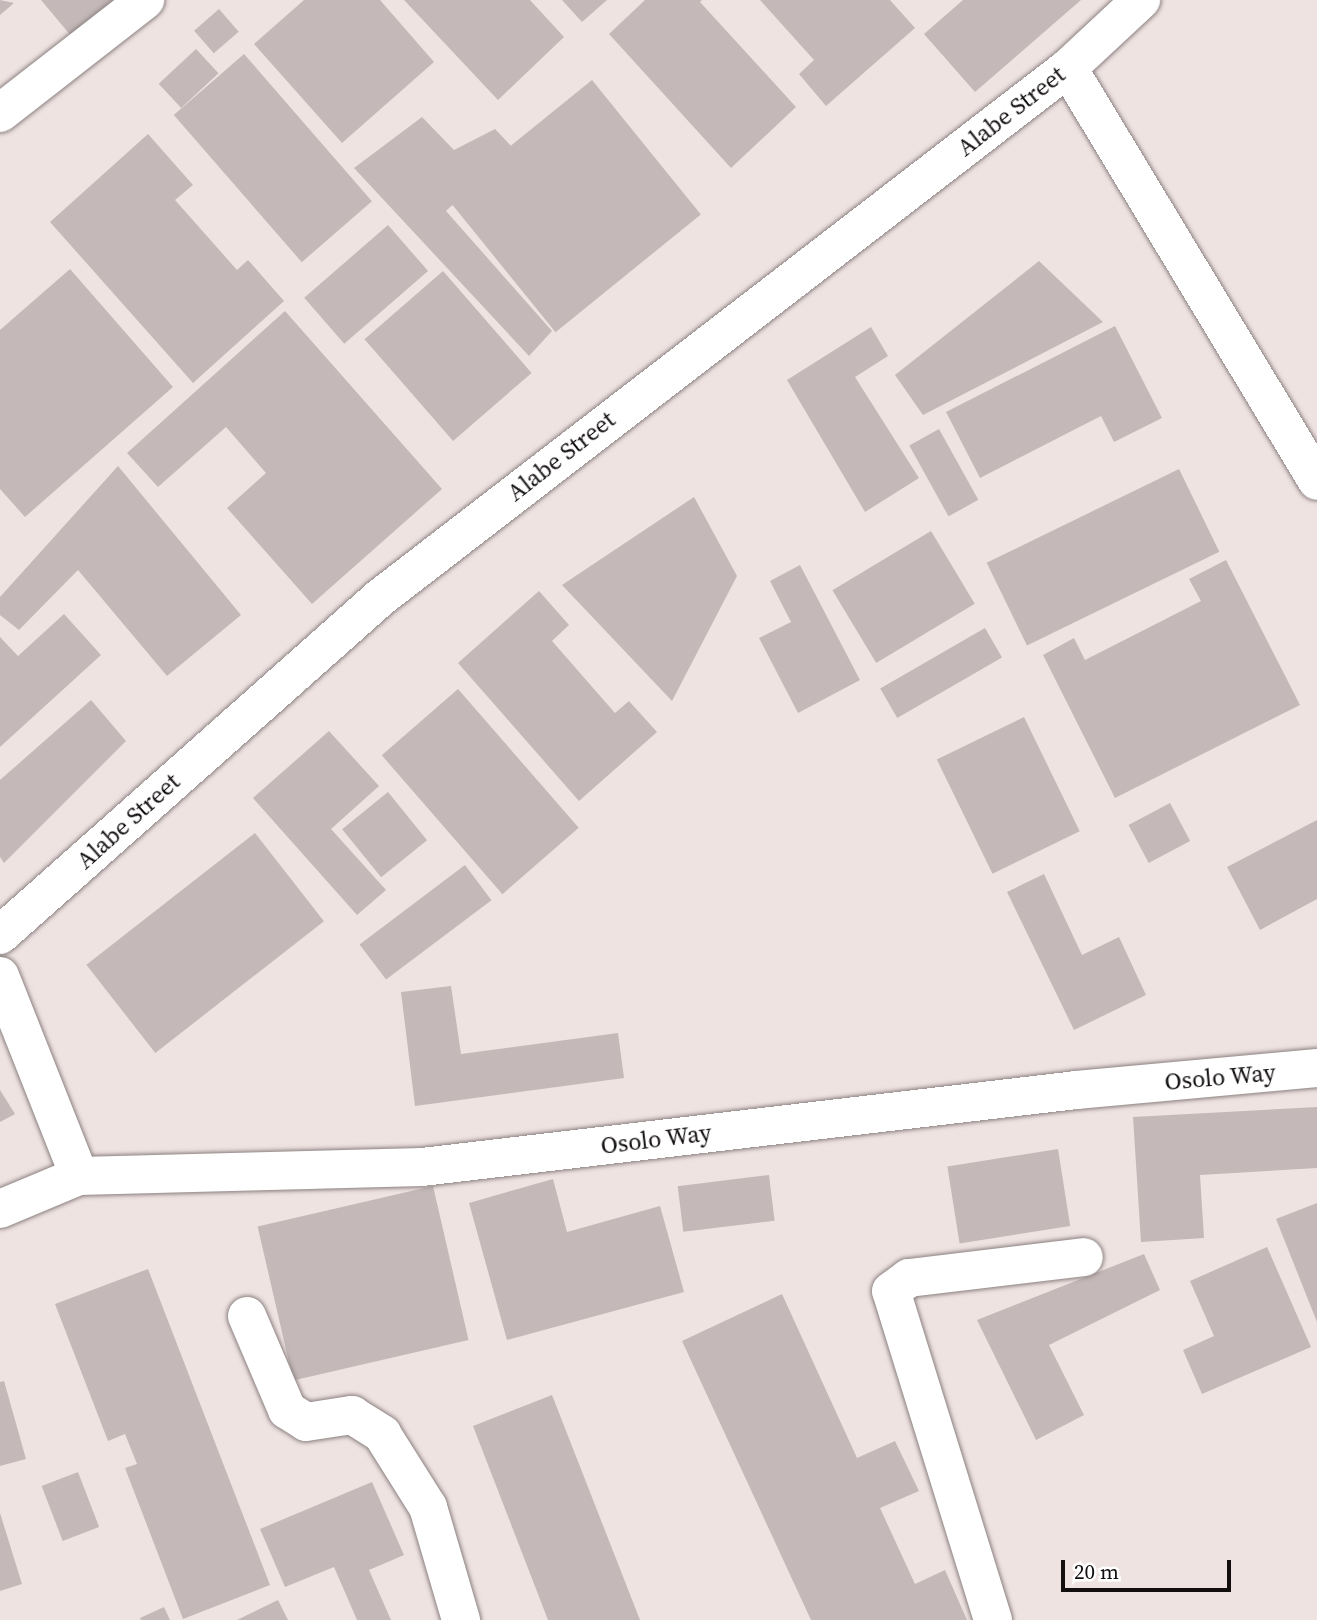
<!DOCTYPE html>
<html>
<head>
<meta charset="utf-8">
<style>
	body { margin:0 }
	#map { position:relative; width:1317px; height:1620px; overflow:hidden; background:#efe3e2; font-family:"Source Serif 4",serif }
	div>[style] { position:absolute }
	.building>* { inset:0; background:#c4b8b8; transform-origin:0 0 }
	.roads { filter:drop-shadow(0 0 2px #8b8180) drop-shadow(0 0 2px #8b8180) }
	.street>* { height:38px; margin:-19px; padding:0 19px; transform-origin:19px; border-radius:19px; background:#fff }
	.secondary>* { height:38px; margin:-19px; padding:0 19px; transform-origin:19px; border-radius:19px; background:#fff }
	span { translate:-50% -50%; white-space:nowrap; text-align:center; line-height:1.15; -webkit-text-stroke:7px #fff; paint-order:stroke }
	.street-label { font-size:24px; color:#130f0f }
	.scale { position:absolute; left:1061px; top:1560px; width:170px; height:32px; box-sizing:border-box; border:4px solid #130f0f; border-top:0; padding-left:9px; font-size:21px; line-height:24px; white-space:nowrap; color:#130f0f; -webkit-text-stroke:5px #fff; paint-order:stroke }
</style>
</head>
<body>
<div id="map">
	<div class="building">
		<i style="clip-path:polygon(0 0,14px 3px,0 15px)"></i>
		<i style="clip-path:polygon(41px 0,116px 0,72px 37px)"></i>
		<i style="clip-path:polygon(304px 0,380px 0,434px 62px,342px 143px,254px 44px)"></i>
		<i style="clip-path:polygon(404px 0,530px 0,564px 37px,498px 100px)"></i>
		<i style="clip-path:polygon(562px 0,607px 0,582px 22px)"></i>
		<i style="clip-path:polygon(645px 0,702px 0,700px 2px,796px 107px,731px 168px,609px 34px)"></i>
		<i style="clip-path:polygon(760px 0,890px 0,915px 28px,826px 106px,799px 74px,814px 60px)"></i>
		<i style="clip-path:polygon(963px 0,1081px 0,975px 92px,924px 34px)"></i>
		<i style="left:219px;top:9px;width:30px;height:33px;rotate:49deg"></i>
		<i style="left:196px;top:49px;width:33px;height:51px;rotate:47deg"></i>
		<i style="left:244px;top:54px;width:195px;height:93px;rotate:49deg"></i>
		<i style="left:592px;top:80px;width:173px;height:187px;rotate:51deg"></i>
		<i style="clip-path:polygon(422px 117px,454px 150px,495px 129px,513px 148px,446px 211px,552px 331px,529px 356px,354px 168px)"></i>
		<i style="clip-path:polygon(148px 134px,193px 185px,175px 200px,237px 270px,248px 260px,284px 301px,193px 383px,50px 222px)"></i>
		<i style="left:388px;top:225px;width:61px;height:111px;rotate:49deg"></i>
		<i style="clip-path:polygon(1039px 261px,1103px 322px,923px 415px,895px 375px)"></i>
		<i style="clip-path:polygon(70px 269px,173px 387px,25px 517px,0 489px,0 330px)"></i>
		<i style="left:443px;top:271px;width:135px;height:104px;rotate:49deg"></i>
		<i style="clip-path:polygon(285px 311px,442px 489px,312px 604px,227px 508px,266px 473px,226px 427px,158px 487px,127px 453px)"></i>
		<i style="clip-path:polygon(1115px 326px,1162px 418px,1114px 442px,1101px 416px,980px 478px,946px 412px)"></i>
		<i style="clip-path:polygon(871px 327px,888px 356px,855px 377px,919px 478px,865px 512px,787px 380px)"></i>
		<i style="left:939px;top:429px;width:81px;height:34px;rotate:61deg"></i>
		<i style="clip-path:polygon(118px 466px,241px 615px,167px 676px,78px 570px,19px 630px,0 615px,0 597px)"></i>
		<i style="left:1179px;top:469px;width:92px;height:214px;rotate:64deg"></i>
		<i style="clip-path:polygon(694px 497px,737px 576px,672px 701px,562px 585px)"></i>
		<i style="left:931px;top:531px;width:85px;height:115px;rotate:59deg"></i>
		<i style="clip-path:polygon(1226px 560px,1300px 705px,1115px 798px,1043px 655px,1074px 638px,1085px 660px,1201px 601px,1189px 579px)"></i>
		<i style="clip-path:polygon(800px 565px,860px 680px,798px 713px,759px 638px,791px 622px,770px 581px)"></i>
		<i style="clip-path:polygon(539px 591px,569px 625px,552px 641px,615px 713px,629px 701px,657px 732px,579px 801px,458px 663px)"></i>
		<i style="clip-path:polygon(64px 614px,101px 655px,0 747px,0 637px,18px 656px)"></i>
		<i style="left:985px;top:628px;width:34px;height:121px;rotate:60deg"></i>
		<i style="left:458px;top:689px;width:184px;height:101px;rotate:49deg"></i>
		<i style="clip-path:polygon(91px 700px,126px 741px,4px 863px,0 857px,0 780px)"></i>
		<i style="left:1024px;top:717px;width:127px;height:97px;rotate:64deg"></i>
		<i style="clip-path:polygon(329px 731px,379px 786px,331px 829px,386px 890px,357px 915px,253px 798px)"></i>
		<i style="left:388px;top:792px;width:62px;height:59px;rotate:51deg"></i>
		<i style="left:1170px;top:803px;width:43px;height:47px;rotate:62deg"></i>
		<i style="clip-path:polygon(1317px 820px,1317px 899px,1260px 930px,1227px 867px)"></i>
		<i style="left:255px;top:833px;width:112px;height:214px;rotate:52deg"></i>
		<i style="left:465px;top:865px;width:44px;height:132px;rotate:53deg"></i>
		<i style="clip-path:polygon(1044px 874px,1082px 955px,1119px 937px,1146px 995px,1074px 1030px,1007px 892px)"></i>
		<i style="clip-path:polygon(451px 986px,461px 1054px,618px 1033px,624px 1078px,415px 1106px,401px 992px)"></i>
		<i style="clip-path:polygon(0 1090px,15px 1114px,0 1122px)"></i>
		<i style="clip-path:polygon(1317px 1107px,1317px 1168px,1200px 1175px,1204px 1238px,1141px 1242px,1133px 1117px)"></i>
		<i style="left:1058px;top:1149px;width:78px;height:112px;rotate:81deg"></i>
		<i style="left:769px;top:1175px;width:46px;height:92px;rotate:83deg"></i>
		<i style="clip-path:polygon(553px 1179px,567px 1232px,660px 1206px,684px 1292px,507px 1340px,469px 1203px)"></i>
		<i style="left:433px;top:1186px;width:158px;height:180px;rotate:77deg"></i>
		<i style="clip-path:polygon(1317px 1203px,1317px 1322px,1276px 1219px)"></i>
		<i style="clip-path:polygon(1267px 1247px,1311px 1347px,1202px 1394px,1183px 1350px,1214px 1336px,1190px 1281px)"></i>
		<i style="clip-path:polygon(1144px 1254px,1160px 1290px,1049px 1345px,1084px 1415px,1036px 1440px,977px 1320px)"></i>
		<i style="clip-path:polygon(148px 1269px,270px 1585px,183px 1619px,125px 1468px,137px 1464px,125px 1434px,108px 1441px,55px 1304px)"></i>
		<i style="clip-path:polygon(782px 1294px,857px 1458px,895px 1441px,919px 1491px,880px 1508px,915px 1584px,945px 1570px,967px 1620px,811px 1620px,682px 1341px)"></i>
		<i style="clip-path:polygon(4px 1381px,26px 1459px,0 1466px,0 1382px)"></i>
		<i style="clip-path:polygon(552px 1395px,640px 1620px,548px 1620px,473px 1426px)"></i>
		<i style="left:78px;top:1472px;width:59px;height:39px;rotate:69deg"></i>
		<i style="clip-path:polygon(372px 1482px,404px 1555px,369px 1570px,391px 1620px,357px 1620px,334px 1567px,285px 1587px,260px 1529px)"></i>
		<i style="clip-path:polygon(0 1513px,22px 1584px,0 1591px)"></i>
		<i style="clip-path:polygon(278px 1600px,288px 1620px,237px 1620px)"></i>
		<i style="clip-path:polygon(164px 1607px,170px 1620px,141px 1620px,140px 1618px)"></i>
	</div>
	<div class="roads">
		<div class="street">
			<i style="left:1068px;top:68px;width:482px;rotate:58.9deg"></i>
			<i style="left:0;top:113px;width:184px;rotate:-37.9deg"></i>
			<i style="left:0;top:935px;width:509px;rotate:-41.58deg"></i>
			<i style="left:381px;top:597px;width:867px;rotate:-37.6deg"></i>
			<i style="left:1068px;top:68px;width:100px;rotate:-43deg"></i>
			<i style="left:0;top:976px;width:215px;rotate:68.4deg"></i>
			<i style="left:247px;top:1316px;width:102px;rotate:66.9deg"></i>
			<i style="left:287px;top:1410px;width:22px;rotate:32deg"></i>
			<i style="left:306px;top:1422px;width:47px;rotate:-8.7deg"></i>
			<i style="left:352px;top:1415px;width:36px;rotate:32deg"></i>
			<i style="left:382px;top:1434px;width:86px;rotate:57.8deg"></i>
			<i style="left:428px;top:1507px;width:118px;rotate:73.7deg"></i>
			<i style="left:993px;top:1620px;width:344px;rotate:-107.2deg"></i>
			<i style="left:891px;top:1291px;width:22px;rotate:-36deg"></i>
			<i style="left:909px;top:1278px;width:176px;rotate:-6.8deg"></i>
		</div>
		<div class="secondary">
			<i style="left:0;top:1209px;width:86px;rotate:-22.7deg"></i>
			<i style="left:79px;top:1176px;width:343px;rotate:-1.5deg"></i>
			<i style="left:422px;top:1167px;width:659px;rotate:-6.71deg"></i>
			<i style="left:1076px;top:1090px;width:242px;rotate:-5.2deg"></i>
		</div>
	</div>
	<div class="street-label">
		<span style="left:1011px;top:111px;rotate:-38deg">Alabe Street</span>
		<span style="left:561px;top:456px;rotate:-38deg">Alabe Street</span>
		<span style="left:128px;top:821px;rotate:-42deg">Alabe Street</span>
		<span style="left:1220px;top:1077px;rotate:-5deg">Osolo Way</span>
		<span style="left:656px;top:1139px;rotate:-7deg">Osolo Way</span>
	</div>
	<div class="scale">20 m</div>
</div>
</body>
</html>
